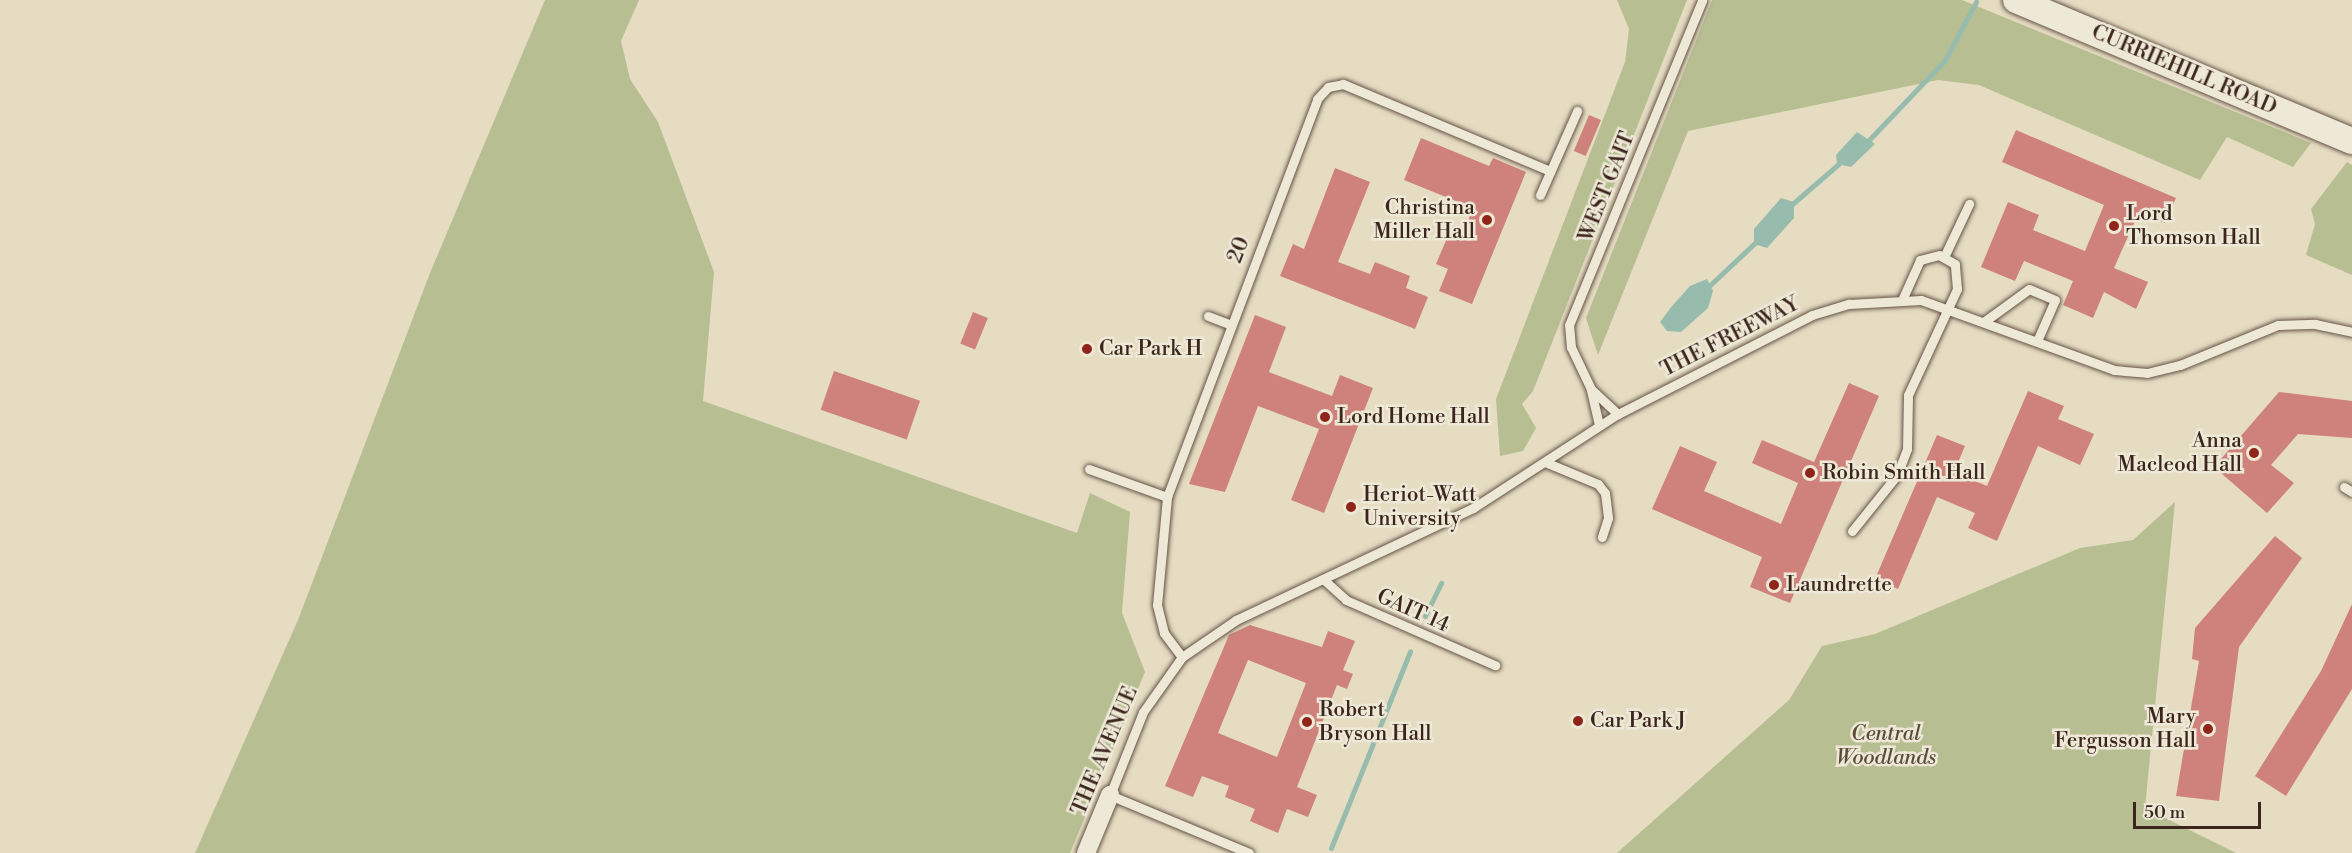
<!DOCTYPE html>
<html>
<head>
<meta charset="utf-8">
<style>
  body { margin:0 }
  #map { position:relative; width:2352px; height:853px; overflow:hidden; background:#e5dcc2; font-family:"Libre Bodoni",serif }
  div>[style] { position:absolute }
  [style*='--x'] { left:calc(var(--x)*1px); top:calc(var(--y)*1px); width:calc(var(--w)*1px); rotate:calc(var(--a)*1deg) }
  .green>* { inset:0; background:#b7bf92 }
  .water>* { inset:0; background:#97bcad }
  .stream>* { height:5px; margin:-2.5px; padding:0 2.5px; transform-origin:2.5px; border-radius:2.5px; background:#97bcad }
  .building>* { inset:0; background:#cf827c; transform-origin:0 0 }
  .roads { filter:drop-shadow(0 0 2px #665346) drop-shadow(0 0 2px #665346) }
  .lane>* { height:9px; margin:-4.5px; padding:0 4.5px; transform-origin:4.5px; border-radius:4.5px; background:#eee8d7 }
  .street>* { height:18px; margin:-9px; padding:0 9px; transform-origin:9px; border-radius:9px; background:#eee8d7 }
  .secondary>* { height:26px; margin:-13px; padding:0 13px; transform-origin:13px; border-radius:13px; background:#eee8d7 }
  .dots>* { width:16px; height:16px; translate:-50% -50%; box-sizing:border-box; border:3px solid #eee8d7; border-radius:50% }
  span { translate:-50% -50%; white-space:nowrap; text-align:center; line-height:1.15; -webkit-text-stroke:5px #eee8d7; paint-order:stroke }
  .street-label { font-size:21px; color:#3c251d }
  .poi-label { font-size:21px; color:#3c251d }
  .right { translate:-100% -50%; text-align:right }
  .left { translate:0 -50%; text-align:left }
  .park-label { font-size:21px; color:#5b4c3a; font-style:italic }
  .scale { position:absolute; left:2133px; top:802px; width:128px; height:27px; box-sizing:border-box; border:3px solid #3c251d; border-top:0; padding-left:8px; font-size:18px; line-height:21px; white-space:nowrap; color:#3c251d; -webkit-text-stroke:4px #eee8d7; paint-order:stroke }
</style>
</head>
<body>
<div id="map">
  <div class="green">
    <div style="clip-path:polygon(545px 0,639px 0,621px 41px,630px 79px,658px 122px,714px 272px,703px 401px,1077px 533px,1090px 493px,1130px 512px,1122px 613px,1145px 672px,1070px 853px,195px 853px,298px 620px,430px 273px)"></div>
    <div style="clip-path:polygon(1617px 0,1687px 0,1533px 391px,1522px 404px,1536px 428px,1523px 451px,1500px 456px,1496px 399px,1625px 62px,1629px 29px)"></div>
    <div style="clip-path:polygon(1712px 0,1962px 0,2311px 143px,2293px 167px,2227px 137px,2200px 180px,1979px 85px,1938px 80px,1688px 131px,1598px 355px,1586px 318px)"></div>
    <div style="clip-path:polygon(2347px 162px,2352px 165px,2352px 275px,2306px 255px,2315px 224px,2311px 209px)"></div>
    <div style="clip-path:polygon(2175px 502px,2145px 808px,2236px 853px,1617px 853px,1789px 700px,1822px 646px,1875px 634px,2080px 548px,2133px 540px)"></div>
  </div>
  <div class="water">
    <div style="clip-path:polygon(1857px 132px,1875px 144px,1851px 167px,1837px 164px,1836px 155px)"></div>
    <div style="clip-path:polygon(1781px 198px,1794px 202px,1794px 218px,1767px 248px,1754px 244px,1754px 229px)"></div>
    <div style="clip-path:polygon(1707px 279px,1713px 291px,1708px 308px,1681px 332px,1667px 331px,1660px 322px,1672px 306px,1690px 286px)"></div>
  </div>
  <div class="stream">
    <div style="--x:1866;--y:143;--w:115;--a:-46.4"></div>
    <div style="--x:1945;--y:60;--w:66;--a:-61.9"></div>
    <div style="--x:1790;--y:206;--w:69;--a:-40.9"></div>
    <div style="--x:1709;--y:286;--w:69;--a:-43.2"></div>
    <div style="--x:1425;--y:616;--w:37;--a:-64"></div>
    <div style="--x:1331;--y:848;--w:212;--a:-68.1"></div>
  </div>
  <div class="building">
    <div style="left:1589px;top:115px;width:13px;height:39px;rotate:23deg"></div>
    <div style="clip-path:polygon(2016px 130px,2176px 198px,2165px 223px,2139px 212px,2114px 268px,2148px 282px,2136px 309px,2104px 292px,2093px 318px,2063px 305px,2073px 281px,2024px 261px,2015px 281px,1981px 267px,2008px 202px,2039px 215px,2033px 230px,2085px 251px,2104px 205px,2002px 162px)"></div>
    <div style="clip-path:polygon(1421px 138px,1489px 166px,1493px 158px,1526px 172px,1472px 304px,1439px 291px,1448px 269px,1436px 264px,1450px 231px,1462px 236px,1473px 208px,1404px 180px)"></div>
    <div style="clip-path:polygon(1335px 168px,1370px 182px,1338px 262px,1370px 274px,1375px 262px,1410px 276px,1406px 288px,1428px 297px,1415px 329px,1280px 276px,1293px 244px,1304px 249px)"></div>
    <div style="left:973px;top:312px;width:16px;height:34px;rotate:22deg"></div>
    <div style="clip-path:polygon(1255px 315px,1286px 327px,1269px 372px,1332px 396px,1340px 375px,1373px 388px,1324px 513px,1291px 500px,1319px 429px,1258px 406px,1225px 492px,1189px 484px)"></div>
    <div style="left:834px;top:371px;width:91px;height:41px;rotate:19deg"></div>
    <div style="clip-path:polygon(1849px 383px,1879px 396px,1790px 603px,1750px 587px,1762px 557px,1652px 509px,1680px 446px,1717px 462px,1704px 491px,1781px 524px,1798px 483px,1752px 463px,1762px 440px,1814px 462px)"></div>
    <div style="clip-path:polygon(2028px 391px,2064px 406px,2058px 419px,2094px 434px,2080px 465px,2038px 446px,1997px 541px,1968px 528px,1975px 513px,1937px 497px,1898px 589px,1875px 579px,1937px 435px,1965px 446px,1954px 472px,1987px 486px)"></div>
    <div style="clip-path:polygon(2279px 392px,2352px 401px,2352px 438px,2298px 434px,2271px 465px,2294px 483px,2267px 513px,2214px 467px)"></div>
    <div style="clip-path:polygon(2275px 536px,2302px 558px,2239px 647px,2219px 801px,2176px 796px,2199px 661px,2192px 659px,2195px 628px)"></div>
    <div style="clip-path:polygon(2352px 604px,2352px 689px,2286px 796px,2255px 776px,2321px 671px)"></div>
    <div style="clip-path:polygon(evenodd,1250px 625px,1322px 647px,1328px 631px,1355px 641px,1343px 670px,1353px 674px,1347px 689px,1337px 685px,1297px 787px,1317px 795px,1308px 817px,1287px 809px,1278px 833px,1250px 821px,1255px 809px,1225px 797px,1229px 786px,1202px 776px,1193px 797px,1165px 786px,1229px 635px,1250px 625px,1248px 660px,1306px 683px,1277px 757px,1218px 733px,1248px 660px)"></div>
  </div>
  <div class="roads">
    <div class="lane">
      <div style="--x:1540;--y:195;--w:92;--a:-66.2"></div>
      <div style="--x:1944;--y:257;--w:59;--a:-64.7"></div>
      <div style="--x:1208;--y:316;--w:25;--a:21"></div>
      <div style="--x:1985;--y:321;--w:54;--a:-36"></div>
      <div style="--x:2029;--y:289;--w:28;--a:23"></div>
      <div style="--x:2055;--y:300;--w:45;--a:113.7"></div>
      <div style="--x:1591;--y:389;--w:37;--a:43"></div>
      <div style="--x:1599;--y:425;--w:37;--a:-103"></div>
      <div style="--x:1591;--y:389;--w:47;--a:-115.5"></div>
      <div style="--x:1571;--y:347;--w:22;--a:-95"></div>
      <div style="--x:1569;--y:325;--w:351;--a:-67.7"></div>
      <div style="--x:1545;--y:462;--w:57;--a:22.5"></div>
      <div style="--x:1598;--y:484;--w:11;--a:52"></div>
      <div style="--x:1605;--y:493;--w:25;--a:83"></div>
      <div style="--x:1608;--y:518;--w:20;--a:108"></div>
      <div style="--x:1089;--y:469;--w:83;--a:19.7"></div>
      <div style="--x:2344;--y:487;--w:9;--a:32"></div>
      <div style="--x:1852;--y:531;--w:72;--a:-51.2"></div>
      <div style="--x:1897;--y:475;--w:28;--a:-69"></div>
      <div style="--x:1907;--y:449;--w:54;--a:-88.9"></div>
      <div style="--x:1908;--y:395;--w:117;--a:-65.2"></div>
      <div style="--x:1957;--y:289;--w:25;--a:-95"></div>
      <div style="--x:1955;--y:264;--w:18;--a:-151"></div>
      <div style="--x:1939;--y:255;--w:20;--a:165"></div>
      <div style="--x:1920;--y:260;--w:44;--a:114.2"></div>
      <div style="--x:1323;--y:579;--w:31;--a:42"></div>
      <div style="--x:1346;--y:600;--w:163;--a:23.6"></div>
      <div style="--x:1182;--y:657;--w:30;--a:-127"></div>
      <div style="--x:1164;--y:633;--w:29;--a:-104"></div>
      <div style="--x:1157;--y:605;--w:108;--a:-84.7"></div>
      <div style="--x:1167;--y:497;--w:425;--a:-69.3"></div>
      <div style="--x:1317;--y:99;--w:16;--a:-47"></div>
      <div style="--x:1328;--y:87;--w:15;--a:-11"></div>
      <div style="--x:1343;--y:84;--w:225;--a:22.8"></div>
      <div style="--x:1249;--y:853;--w:151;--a:-157.4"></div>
      <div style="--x:1110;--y:795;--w:89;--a:-68.3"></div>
      <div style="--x:1143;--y:712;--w:67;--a:-54.7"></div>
      <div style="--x:1182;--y:657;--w:65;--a:-34.4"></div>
      <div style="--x:1236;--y:620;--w:262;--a:-25.3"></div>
      <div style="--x:1473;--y:508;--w:173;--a:-33"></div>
      <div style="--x:1618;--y:414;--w:218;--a:-27"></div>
      <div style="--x:1812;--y:315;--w:39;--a:-17"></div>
      <div style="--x:1849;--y:304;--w:72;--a:-3.2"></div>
      <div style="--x:1921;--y:300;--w:205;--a:19.9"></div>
      <div style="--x:2114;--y:370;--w:33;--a:5"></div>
      <div style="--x:2147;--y:373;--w:34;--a:-14"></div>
      <div style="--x:2180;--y:365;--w:106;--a:-22.2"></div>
      <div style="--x:2278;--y:325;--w:37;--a:-2"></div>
      <div style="--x:2315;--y:324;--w:38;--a:12"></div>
    </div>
    <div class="street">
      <div style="--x:1086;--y:853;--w:63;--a:-67.5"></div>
    </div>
    <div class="secondary">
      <div style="--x:2016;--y:0;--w:364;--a:22.8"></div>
    </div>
  </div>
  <div class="dots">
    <div style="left:1487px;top:220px;background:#8f2418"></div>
    <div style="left:2114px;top:226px;background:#8f2418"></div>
    <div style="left:1087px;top:349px;background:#8f2418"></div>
    <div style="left:1325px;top:417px;background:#8f2418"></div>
    <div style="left:2254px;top:453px;background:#8f2418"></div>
    <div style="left:1810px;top:473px;background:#8f2418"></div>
    <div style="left:1351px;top:507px;background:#8f2418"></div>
    <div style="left:1774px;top:585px;background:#8f2418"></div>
    <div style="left:1578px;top:721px;background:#8f2418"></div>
    <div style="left:1307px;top:722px;background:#8f2418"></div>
    <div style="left:2208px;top:729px;background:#8f2418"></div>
  </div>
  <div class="street-label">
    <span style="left:2184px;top:70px;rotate:23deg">CURRIEHILL ROAD</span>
    <span style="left:1607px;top:187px;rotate:-68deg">WEST GAIT</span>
    <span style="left:1239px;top:250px;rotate:-69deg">20</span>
    <span style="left:1730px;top:337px;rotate:-27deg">THE FREEWAY</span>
    <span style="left:1413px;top:611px;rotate:24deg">GAIT 14</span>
    <span style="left:1105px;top:751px;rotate:-67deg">THE AVENUE</span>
  </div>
  <div class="poi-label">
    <span class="right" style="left:1475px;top:220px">Christina<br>Miller Hall</span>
    <span class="left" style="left:2126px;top:226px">Lord<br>Thomson Hall</span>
    <span class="left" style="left:1099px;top:349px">Car Park H</span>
    <span class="left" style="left:1337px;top:417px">Lord Home Hall</span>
    <span class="right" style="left:2242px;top:453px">Anna<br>Macleod Hall</span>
    <span class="left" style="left:1822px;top:473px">Robin Smith Hall</span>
    <span class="left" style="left:1363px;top:507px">Heriot-Watt<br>University</span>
    <span class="left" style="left:1786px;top:585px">Laundrette</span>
    <span class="left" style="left:1319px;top:722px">Robert<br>Bryson Hall</span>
    <span class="right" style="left:2196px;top:729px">Mary<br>Fergusson Hall</span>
    <span class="left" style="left:1590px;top:721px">Car Park J</span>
  </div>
  <div class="park-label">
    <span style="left:1886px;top:746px">Central<br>Woodlands</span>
  </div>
  <div class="scale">50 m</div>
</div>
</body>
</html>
